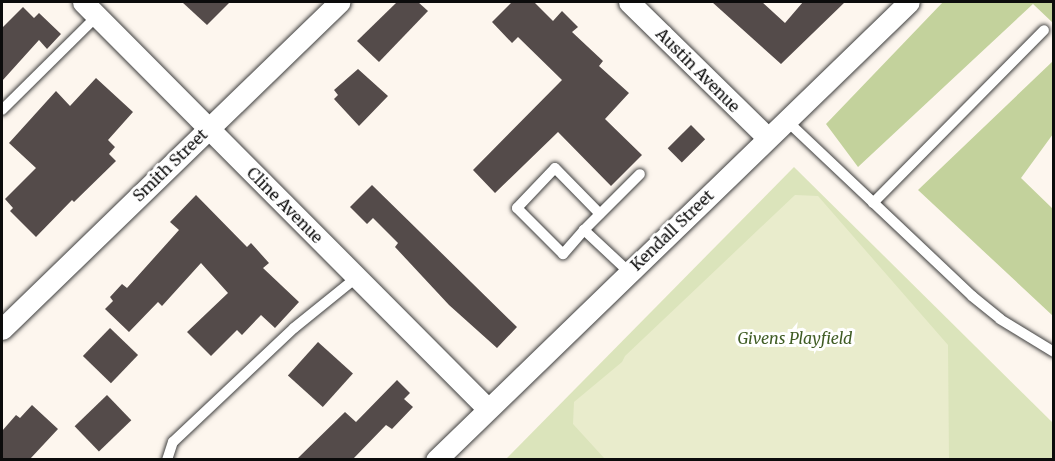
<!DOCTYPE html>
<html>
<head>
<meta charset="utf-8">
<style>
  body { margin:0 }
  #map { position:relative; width:1055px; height:461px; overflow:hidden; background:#fdf6ee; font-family:Merriweather,serif }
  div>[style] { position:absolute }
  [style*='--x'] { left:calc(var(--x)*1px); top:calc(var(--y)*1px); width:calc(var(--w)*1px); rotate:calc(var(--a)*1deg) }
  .green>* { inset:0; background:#dbe4bb }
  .forest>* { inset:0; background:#c3d29c }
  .pitch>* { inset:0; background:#e9eccc }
  .building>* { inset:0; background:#544b4a; transform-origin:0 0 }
  .roads { filter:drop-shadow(0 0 2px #3f3f3f) drop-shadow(0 0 2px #3f3f3f) }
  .lane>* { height:10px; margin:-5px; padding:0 5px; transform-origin:5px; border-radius:5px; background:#fff }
  .street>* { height:21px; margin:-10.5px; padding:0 10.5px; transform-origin:10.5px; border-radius:10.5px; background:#fff }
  span { translate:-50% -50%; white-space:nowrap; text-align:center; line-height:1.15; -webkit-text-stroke:6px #fff; paint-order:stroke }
  .street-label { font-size:16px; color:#0c0c0c }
  .park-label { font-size:16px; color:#3f5c24; font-style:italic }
  .frame { position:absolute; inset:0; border:3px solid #0c0c0c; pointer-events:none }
</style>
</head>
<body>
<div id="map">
  <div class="green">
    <div style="clip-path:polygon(794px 167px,1053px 423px,1053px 459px,505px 460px)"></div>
  </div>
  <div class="forest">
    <div style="clip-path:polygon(943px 2px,1053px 2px,1053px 23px,1033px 4px,858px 167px,826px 124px)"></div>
    <div style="clip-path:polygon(1053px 61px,1053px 134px,1021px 178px,1053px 209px,1053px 316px,918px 190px)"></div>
  </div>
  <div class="pitch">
    <div style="clip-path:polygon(795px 195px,818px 196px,948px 345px,949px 459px,605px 459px,573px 424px,574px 402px,622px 362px,625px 356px)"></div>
  </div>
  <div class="building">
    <div style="clip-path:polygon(182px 2px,230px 2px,207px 25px)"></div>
    <div style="clip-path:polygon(397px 2px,418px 2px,428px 11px,379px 62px,357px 41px)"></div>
    <div style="clip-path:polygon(512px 2px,534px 2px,553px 21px,562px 11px,578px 27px,572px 32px,603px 61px,599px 66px,629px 93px,605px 119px,642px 155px,611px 186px,558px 132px,495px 193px,473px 170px,562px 80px,518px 37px,512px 43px,492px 22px)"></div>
    <div style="clip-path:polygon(712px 2px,762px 2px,785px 23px,803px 2px,845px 2px,781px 64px)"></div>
    <div style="clip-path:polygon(23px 7px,34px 18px,39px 13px,61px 34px,47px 49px,39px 40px,2px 81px,2px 28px)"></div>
    <div style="clip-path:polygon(358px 69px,388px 96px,359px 126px,334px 99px,338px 95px,334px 90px)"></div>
    <div style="clip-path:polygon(96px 78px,133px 112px,108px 140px,115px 147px,109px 154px,116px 161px,74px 202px,72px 200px,36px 237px,10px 211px,13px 208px,5px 199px,36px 168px,9px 143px,56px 91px,70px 106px)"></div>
    <div style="left:691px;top:125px;width:20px;height:33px;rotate:45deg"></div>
    <div style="clip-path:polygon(372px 185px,517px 327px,497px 348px,449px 305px,395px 247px,398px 243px,373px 218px,367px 224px,350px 207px)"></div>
    <div style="clip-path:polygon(196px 195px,247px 247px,251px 243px,269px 263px,263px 268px,299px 302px,275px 328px,261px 315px,242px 335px,237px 330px,211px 356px,187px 332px,228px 293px,201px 263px,162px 306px,158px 302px,129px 332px,105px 309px,113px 301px,110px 297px,122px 284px,127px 288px,179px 230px,170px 222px)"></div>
    <div style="left:110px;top:328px;width:39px;height:39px;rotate:44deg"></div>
    <div style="left:318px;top:342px;width:47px;height:45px;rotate:42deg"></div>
    <div style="clip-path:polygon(397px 380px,410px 393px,404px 399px,413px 407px,392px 429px,386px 425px,353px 459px,297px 459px,345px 412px,356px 422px)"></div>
    <div style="left:107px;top:395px;width:35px;height:45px;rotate:46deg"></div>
    <div style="clip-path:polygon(32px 405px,58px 429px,30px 459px,2px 459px,2px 431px,16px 415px,20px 418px)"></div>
  </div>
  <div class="roads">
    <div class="lane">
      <div style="--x:2;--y:110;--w:134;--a:-44.7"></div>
      <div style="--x:787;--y:121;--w:255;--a:43.4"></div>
      <div style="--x:972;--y:296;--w:36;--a:39"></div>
      <div style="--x:1000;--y:319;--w:63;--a:31.4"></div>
      <div style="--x:873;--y:203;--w:243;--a:-45.3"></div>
      <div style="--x:584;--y:230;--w:32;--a:131"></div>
      <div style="--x:563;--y:254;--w:65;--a:-135"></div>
      <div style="--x:517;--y:208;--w:55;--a:-46.5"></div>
      <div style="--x:555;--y:168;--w:64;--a:45.6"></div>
      <div style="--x:629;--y:272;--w:62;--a:-137"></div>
      <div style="--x:584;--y:230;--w:79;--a:-45"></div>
      <div style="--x:167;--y:460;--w:19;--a:-72"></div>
      <div style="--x:173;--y:442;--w:166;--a:-43.3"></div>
      <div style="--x:294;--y:328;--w:81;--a:-39"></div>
    </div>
    <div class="street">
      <div style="--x:83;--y:2;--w:574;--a:45.14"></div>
      <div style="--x:629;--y:2;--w:194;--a:44.4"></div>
      <div style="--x:2;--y:329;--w:470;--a:-44.1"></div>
      <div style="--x:436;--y:460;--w:658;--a:-44.08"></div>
    </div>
  </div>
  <div class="street-label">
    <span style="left:698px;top:70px;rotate:45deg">Austin Avenue</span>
    <span style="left:170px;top:165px;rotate:-44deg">Smith Street</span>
    <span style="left:285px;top:205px;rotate:45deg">Cline Avenue</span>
    <span style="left:672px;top:230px;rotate:-44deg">Kendall Street</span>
  </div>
  <div class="park-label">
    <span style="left:795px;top:338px">Givens Playfield</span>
  </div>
  <div class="frame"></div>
</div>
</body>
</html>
